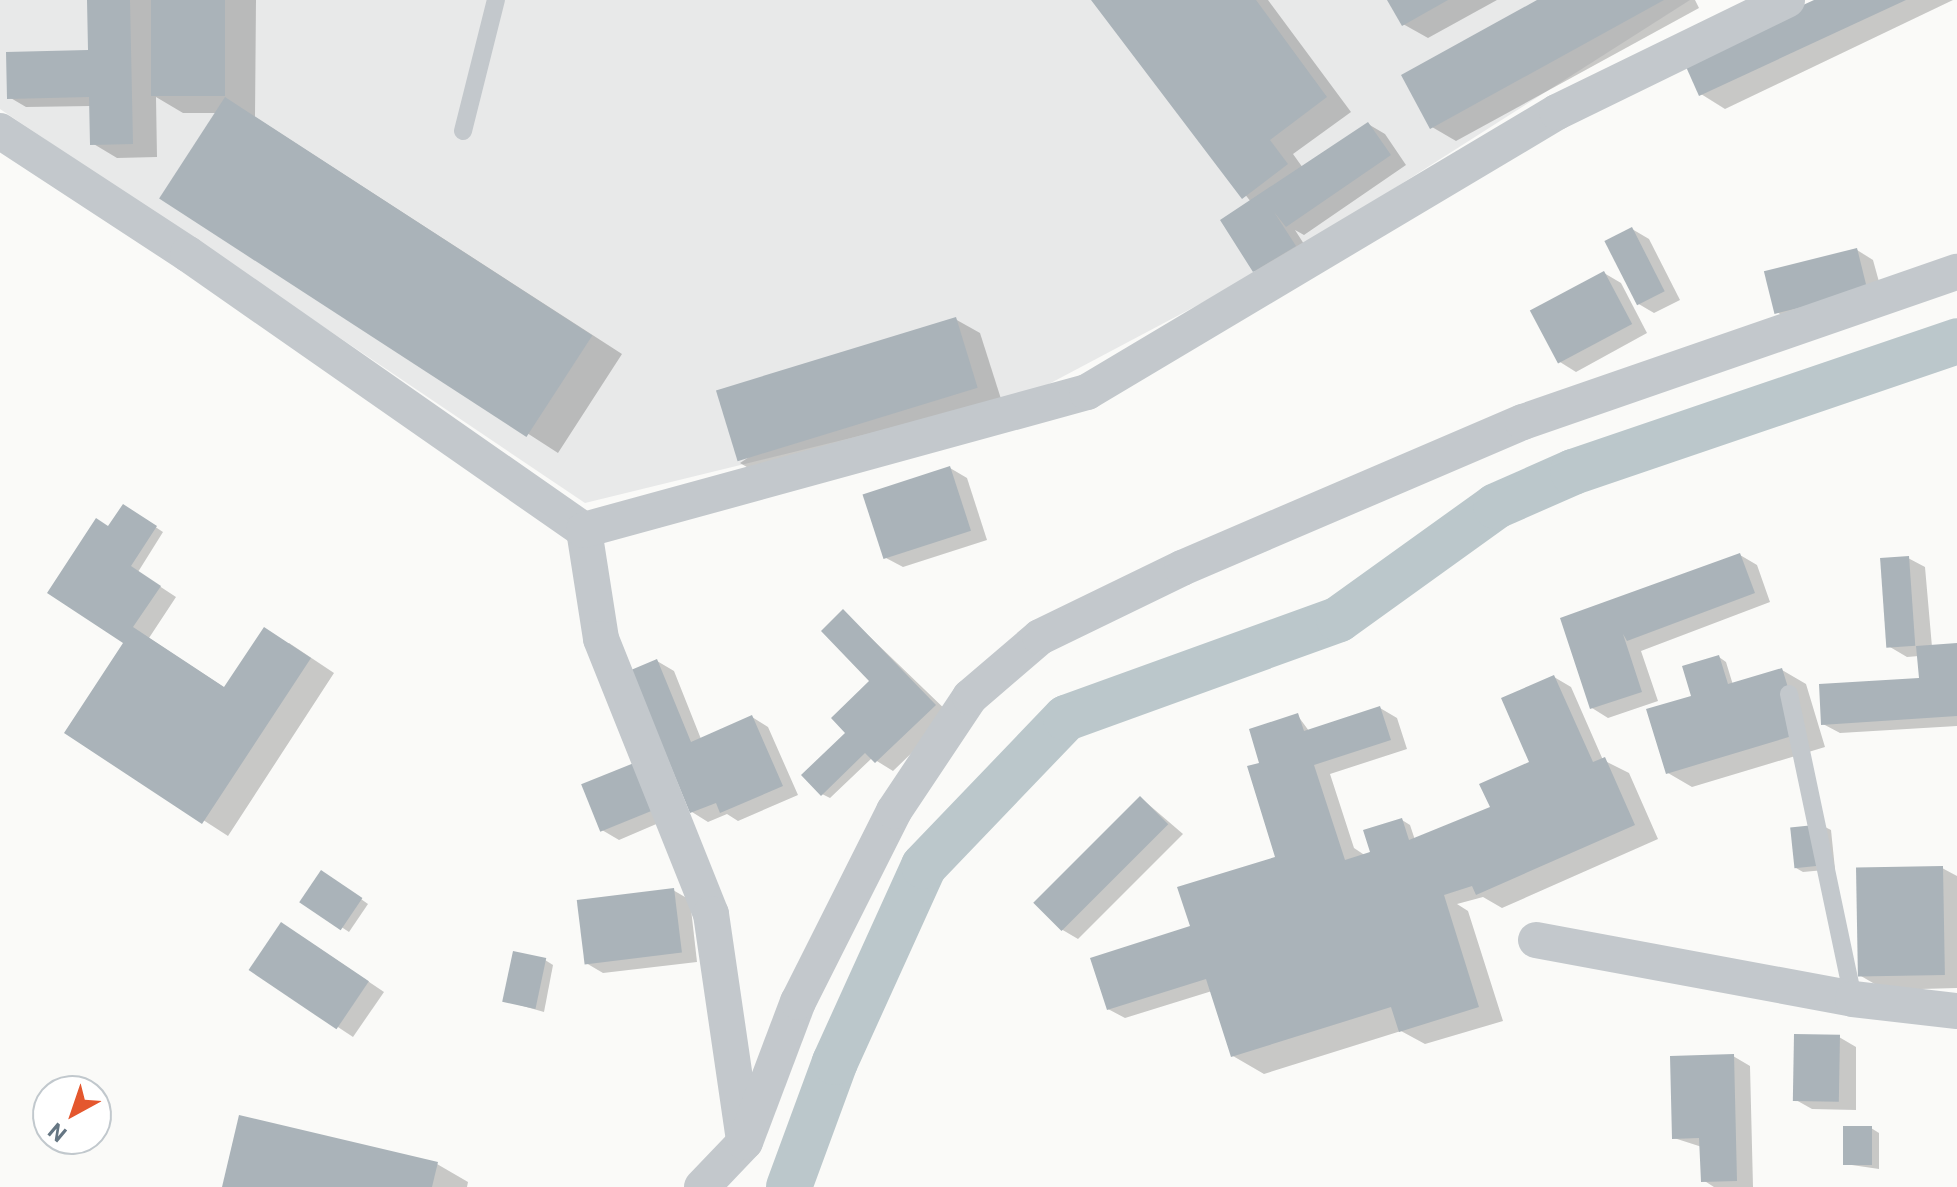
<!DOCTYPE html>
<html>
<head>
<meta charset="utf-8">
<style>
  body { margin:0 }
  #map { position:relative; width:1957px; height:1187px; overflow:hidden; background:#fafaf8; font-family:Roboto,sans-serif }
  div>[style] { position:absolute }
  [style*='--x'] { left:calc(var(--x)*1px); top:calc(var(--y)*1px); width:calc(var(--w)*1px); rotate:calc(var(--a)*1deg) }
  .built>* { inset:0; background:#e8e9e9 }
  .shadow>* { inset:0; background:#0003 }
  .canal>* { height:46px; margin:-23px; padding:0 23px; transform-origin:23px; border-radius:23px; background:#bbc7cb }
  .building>* { inset:0; background:#aab3b9; transform-origin:0 0 }
  .service>* { height:18px; margin:-9px; padding:0 9px; transform-origin:9px; border-radius:9px; background:#c3c8cc }
  .minor>* { height:36px; margin:-18px; padding:0 18px; transform-origin:18px; border-radius:18px; background:#c3c8cc }
  span { translate:-50% -50%; white-space:nowrap; text-align:center; line-height:1.15; -webkit-text-stroke:8px #fff; paint-order:stroke }
  .north { position:absolute; left:32px; top:1075px; width:80px; height:80px; box-sizing:border-box; background:#fff; border:2px solid #c1c8cd; border-radius:50%; rotate:220deg; font-size:22px; font-weight:700; line-height:32px; text-align:center; color:#657683 }
  .north::after { content:''; display:block; margin:auto; width:28px; height:36px; background:#e4572e; clip-path:polygon(50% 0,100% 100%,50% 72%,0 100%) }
</style>
</head>
<body>
<div id="map">
  <div class="built">
    <div style="clip-path:polygon(0 0,1690px 0,1277px 263px,1030px 394px,585px 503px,0 109px)"></div>
  </div>
  <div class="shadow">
    <div style="clip-path:polygon(89px 0,256px 0,255px 117px,622px 354px,558px 453px,162px 198px,217px 113px,183px 113px,156px 97px,157px 157px,117px 158px,92px 143px,91px 106px,26px 107px,9px 97px,90px 54px)"></div>
    <div style="clip-path:polygon(1093px 0,1268px 0,1351px 112px,1293px 154px,1303px 168px,1368px 124px,1385px 134px,1406px 165px,1304px 235px,1295px 230px,1311px 255px,1271px 281px,1254px 271px,1251px 202px)"></div>
    <div style="clip-path:polygon(1390px 0,1497px 0,1428px 38px,1403px 24px)"></div>
    <div style="clip-path:polygon(1541px 0,1695px 0,1699px 8px,1456px 141px,1432px 127px)"></div>
    <div style="clip-path:polygon(1818px 0,1953px 0,1725px 109px,1701px 94px)"></div>
    <div style="clip-path:polygon(1632px 229px,1649px 239px,1680px 300px,1654px 313px,1637px 303px)"></div>
    <div style="clip-path:polygon(1857px 250px,1873px 260px,1884px 300px,1793px 322px,1777px 312px)"></div>
    <div style="clip-path:polygon(1604px 273px,1621px 283px,1647px 333px,1576px 372px,1560px 362px)"></div>
    <div style="clip-path:polygon(955px 319px,980px 333px,1002px 402px,757px 473px,740px 463px)"></div>
    <div style="clip-path:polygon(950px 468px,967px 478px,987px 540px,903px 567px,886px 558px)"></div>
    <div style="clip-path:polygon(131px 511px,163px 532px,138px 572px,176px 597px,149px 638px,225px 688px,289px 643px,334px 673px,228px 836px,67px 732px,126px 642px,109px 528px)"></div>
    <div style="clip-path:polygon(1740px 555px,1757px 565px,1770px 602px,1641px 651px,1658px 701px,1608px 718px,1592px 708px,1562px 620px)"></div>
    <div style="clip-path:polygon(1908px 558px,1925px 567px,1932px 647px,1957px 645px,1957px 726px,1840px 733px,1823px 724px,1921px 680px,1919px 656px,1907px 657px,1890px 647px)"></div>
    <div style="clip-path:polygon(844px 612px,951px 715px,893px 771px,872px 758px,830px 798px,822px 794px,873px 680px)"></div>
    <div style="clip-path:polygon(1719px 657px,1726px 662px,1733px 685px,1782px 670px,1806px 684px,1825px 747px,1692px 787px,1668px 773px,1694px 697px)"></div>
    <div style="clip-path:polygon(657px 661px,674px 671px,701px 739px,752px 717px,768px 727px,798px 795px,738px 821px,727px 814px,708px 822px,692px 812px)"></div>
    <div style="clip-path:polygon(1554px 677px,1571px 687px,1603px 760px,1629px 773px,1658px 839px,1502px 908px,1483px 897px,1457px 904px,1468px 911px,1503px 1021px,1425px 1044px,1401px 1031px,1264px 1074px,1233px 1056px,1212px 991px,1125px 1018px,1108px 1009px,1192px 928px,1278px 858px,1264px 763px,1298px 716px,1309px 731px,1380px 708px,1397px 718px,1407px 749px,1330px 774px,1354px 848px,1366px 856px,1402px 820px,1410px 825px,1415px 840px,1495px 808px,1532px 763px)"></div>
    <div style="clip-path:polygon(634px 765px,668px 819px,619px 840px,602px 830px)"></div>
    <div style="clip-path:polygon(1141px 798px,1183px 834px,1078px 939px,1061px 929px)"></div>
    <div style="clip-path:polygon(1823px 826px,1831px 830px,1835px 869px,1803px 872px,1796px 868px)"></div>
    <div style="clip-path:polygon(1942px 868px,1957px 876px,1957px 988px,1885px 990px,1861px 976px)"></div>
    <div style="clip-path:polygon(330px 877px,368px 904px,349px 932px,302px 901px)"></div>
    <div style="clip-path:polygon(673px 890px,690px 900px,697px 962px,603px 973px,586px 963px)"></div>
    <div style="clip-path:polygon(298px 934px,384px 992px,353px 1037px,252px 970px)"></div>
    <div style="clip-path:polygon(545px 960px,553px 965px,544px 1012px,505px 1001px)"></div>
    <div style="clip-path:polygon(1839px 1037px,1856px 1047px,1856px 1110px,1812px 1109px,1796px 1100px)"></div>
    <div style="clip-path:polygon(1733px 1056px,1750px 1066px,1753px 1187px,1714px 1187px,1703px 1180px,1702px 1147px,1674px 1138px)"></div>
    <div style="clip-path:polygon(1871px 1128px,1879px 1133px,1879px 1169px,1845px 1164px)"></div>
    <div style="clip-path:polygon(437px 1164px,468px 1182px,467px 1187px,224px 1187px)"></div>
  </div>
  <div class="canal">
    <div style="--x:789;--y:1187;--w:133;--a:-69.8"></div>
    <div style="--x:835;--y:1062;--w:215;--a:-65.6"></div>
    <div style="--x:924;--y:866;--w:205;--a:-46.2"></div>
    <div style="--x:1066;--y:718;--w:290;--a:-19.9"></div>
    <div style="--x:1339;--y:619;--w:193;--a:-35.7"></div>
    <div style="--x:1496;--y:506;--w:84;--a:-23.8"></div>
    <div style="--x:1573;--y:472;--w:406;--a:-18.8"></div>
  </div>
  <div class="building">
    <div style="clip-path:polygon(87px 0,130px 0,133px 144px,90px 145px,89px 97px,7px 99px,6px 52px,88px 50px)"></div>
    <div style="left:151px;top:0;width:74px;height:96px"></div>
    <div style="clip-path:polygon(1091px 0,1256px 0,1327px 97px,1270px 140px,1288px 164px,1242px 199px)"></div>
    <div style="clip-path:polygon(1387px 0,1448px 0,1402px 26px)"></div>
    <div style="clip-path:polygon(1537px 0,1664px 0,1430px 129px,1401px 75px)"></div>
    <div style="clip-path:polygon(1814px 0,1906px 0,1699px 96px,1683px 60px)"></div>
    <div style="left:225px;top:97px;width:438px;height:121px;rotate:33deg"></div>
    <div style="clip-path:polygon(1368px 122px,1391px 155px,1286px 227px,1274px 212px,1296px 246px,1253px 272px,1220px 220px)"></div>
    <div style="left:1632px;top:227px;width:72px;height:31px;rotate:63deg"></div>
    <div style="left:1857px;top:248px;width:44px;height:96px;rotate:76deg"></div>
    <div style="left:1604px;top:271px;width:60px;height:84px;rotate:62deg"></div>
    <div style="left:956px;top:317px;width:74px;height:251px;rotate:73deg"></div>
    <div style="left:950px;top:466px;width:68px;height:92px;rotate:72deg"></div>
    <div style="clip-path:polygon(123px 504px,157px 526px,131px 566px,161px 586px,133px 627px,224px 687px,264px 627px,311px 658px,202px 824px,64px 733px,123px 643px,47px 593px,96px 518px,108px 526px)"></div>
    <div style="clip-path:polygon(1740px 553px,1755px 593px,1627px 641px,1623px 634px,1642px 692px,1590px 709px,1560px 618px)"></div>
    <div style="left:1909px;top:556px;width:90px;height:29px;rotate:86deg"></div>
    <div style="clip-path:polygon(843px 609px,936px 705px,875px 763px,865px 753px,821px 796px,801px 775px,845px 733px,831px 718px,869px 681px,821px 631px)"></div>
    <div style="clip-path:polygon(1957px 643px,1957px 716px,1821px 725px,1819px 684px,1919px 678px,1916px 646px)"></div>
    <div style="clip-path:polygon(1719px 655px,1728px 684px,1782px 668px,1802px 733px,1666px 774px,1646px 709px,1691px 696px,1682px 666px)"></div>
    <div style="clip-path:polygon(657px 659px,691px 742px,752px 715px,783px 786px,720px 813px,716px 803px,690px 813px,631px 670px)"></div>
    <div style="clip-path:polygon(1554px 675px,1593px 762px,1605px 757px,1635px 825px,1476px 895px,1472px 886px,1444px 895px,1479px 1007px,1399px 1032px,1391px 1007px,1231px 1057px,1206px 979px,1107px 1010px,1090px 958px,1190px 926px,1177px 887px,1275px 857px,1247px 766px,1259px 763px,1249px 729px,1298px 713px,1304px 731px,1380px 706px,1391px 740px,1314px 765px,1345px 860px,1370px 852px,1363px 830px,1402px 818px,1409px 840px,1490px 807px,1479px 784px,1529px 762px,1501px 698px)"></div>
    <div style="left:634px;top:763px;width:51px;height:57px;rotate:68deg"></div>
    <div style="left:1140px;top:796px;width:40px;height:151px;rotate:45deg"></div>
    <div style="left:1824px;top:824px;width:41px;height:34px;rotate:84deg"></div>
    <div style="left:1943px;top:866px;width:109px;height:87px;rotate:89deg"></div>
    <div style="left:321px;top:870px;width:50px;height:39px;rotate:34deg"></div>
    <div style="left:674px;top:888px;width:65px;height:98px;rotate:83deg"></div>
    <div style="left:281px;top:922px;width:106px;height:58px;rotate:34deg"></div>
    <div style="left:513px;top:951px;width:34px;height:52px;rotate:12deg"></div>
    <div style="left:1794px;top:1034px;width:46px;height:67px;rotate:1deg"></div>
    <div style="clip-path:polygon(1734px 1054px,1737px 1181px,1701px 1182px,1699px 1138px,1672px 1139px,1670px 1056px)"></div>
    <div style="clip-path:polygon(239px 1115px,438px 1162px,432px 1187px,222px 1187px)"></div>
    <div style="left:1872px;top:1126px;width:39px;height:29px;rotate:90deg"></div>
  </div>
  <div class="service">
    <div style="--x:463;--y:131;--w:135;--a:-75.9"></div>
    <div style="--x:1789;--y:694;--w:312;--a:78.1"></div>
  </div>
  <div class="minor">
    <div style="--x:0;--y:131;--w:225;--a:33.2"></div>
    <div style="--x:188;--y:254;--w:483;--a:34.9"></div>
    <div style="--x:584;--y:530;--w:110;--a:81.1"></div>
    <div style="--x:601;--y:639;--w:296;--a:68.2"></div>
    <div style="--x:711;--y:914;--w:228;--a:81.7"></div>
    <div style="--x:584;--y:530;--w:522;--a:-15.34"></div>
    <div style="--x:1087;--y:392;--w:547;--a:-30.78"></div>
    <div style="--x:1557;--y:112;--w:256;--a:-26"></div>
    <div style="--x:1536;--y:940;--w:322;--a:10.5"></div>
    <div style="--x:1853;--y:999;--w:105;--a:6.6"></div>
    <div style="--x:702;--y:1187;--w:62;--a:-46.3"></div>
    <div style="--x:745;--y:1142;--w:150;--a:-69.3"></div>
    <div style="--x:798;--y:1002;--w:214;--a:-63.3"></div>
    <div style="--x:894;--y:811;--w:137;--a:-56.3"></div>
    <div style="--x:970;--y:697;--w:92;--a:-40.6"></div>
    <div style="--x:1040;--y:637;--w:158;--a:-25.9"></div>
    <div style="--x:1182;--y:568;--w:371;--a:-23.2"></div>
    <div style="--x:1523;--y:422;--w:459;--a:-19.1"></div>
  </div>
  <div class="north">N</div>
</div>
</body>
</html>
